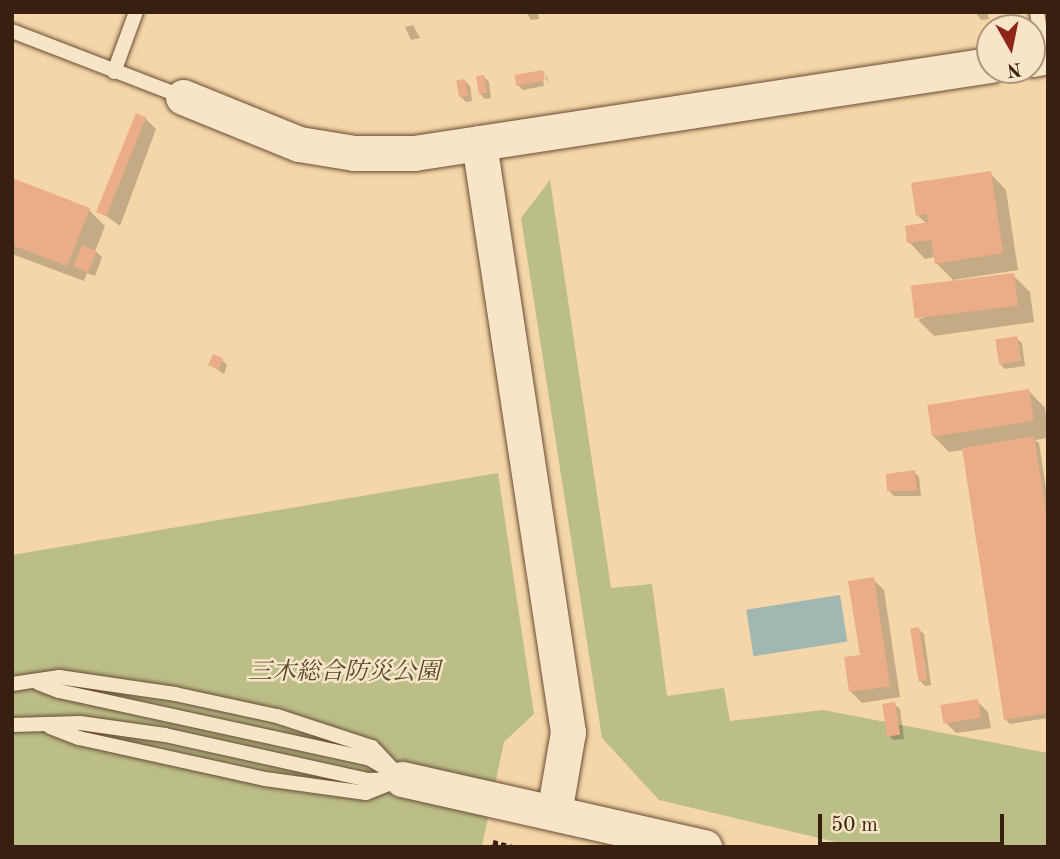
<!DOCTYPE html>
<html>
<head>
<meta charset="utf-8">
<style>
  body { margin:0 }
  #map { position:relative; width:1060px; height:859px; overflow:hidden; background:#f5d6a8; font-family:"Old Standard TT","Noto Serif JP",serif }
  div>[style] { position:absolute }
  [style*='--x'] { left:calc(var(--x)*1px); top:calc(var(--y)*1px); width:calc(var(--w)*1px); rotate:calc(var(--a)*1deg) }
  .green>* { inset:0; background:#bcbe88 }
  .water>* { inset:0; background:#a0b7b2; transform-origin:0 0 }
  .shadow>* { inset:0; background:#0003 }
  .building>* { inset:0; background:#ebad87; transform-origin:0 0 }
  .path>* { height:4.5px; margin-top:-2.25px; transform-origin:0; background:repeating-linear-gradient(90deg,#382010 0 5px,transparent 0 8.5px) }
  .roads { filter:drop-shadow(0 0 2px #674e36) drop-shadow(0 0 2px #674e36) }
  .service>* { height:14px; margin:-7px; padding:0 7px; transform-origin:7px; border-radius:7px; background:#f8e4c6 }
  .tertiary>* { height:35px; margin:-17.5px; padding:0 17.5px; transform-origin:17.5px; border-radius:17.5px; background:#f8e4c6 }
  span { translate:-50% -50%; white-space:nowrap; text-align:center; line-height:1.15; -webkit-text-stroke:5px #f8e4c6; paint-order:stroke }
  .park-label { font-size:24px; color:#59482e; font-style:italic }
  .frame { position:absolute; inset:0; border:14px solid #382010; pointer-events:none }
  .north { position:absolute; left:976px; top:14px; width:70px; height:70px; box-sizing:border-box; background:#f8e4c6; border:2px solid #ab967d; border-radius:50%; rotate:171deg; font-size:19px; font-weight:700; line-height:28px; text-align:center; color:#382010 }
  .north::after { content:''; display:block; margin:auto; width:24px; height:32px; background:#8f2418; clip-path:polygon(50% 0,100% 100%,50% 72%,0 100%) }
  .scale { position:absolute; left:818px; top:814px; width:186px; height:32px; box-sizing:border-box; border:4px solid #382010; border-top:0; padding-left:9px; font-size:21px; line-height:24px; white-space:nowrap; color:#382010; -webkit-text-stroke:5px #f8e4c6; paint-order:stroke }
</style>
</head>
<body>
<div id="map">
  <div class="green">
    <div style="clip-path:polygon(550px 180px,611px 588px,652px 584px,667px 696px,724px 688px,730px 721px,823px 710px,1048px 753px,1048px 847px,857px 847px,659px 800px,602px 738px,521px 218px)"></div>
    <div style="clip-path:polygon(498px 473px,534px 714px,504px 742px,482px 846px,485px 847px,12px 847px,12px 555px)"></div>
  </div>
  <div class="water">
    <div style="left:840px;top:595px;width:47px;height:95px;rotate:81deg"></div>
  </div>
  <div class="shadow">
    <div style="clip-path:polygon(526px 12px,538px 12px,539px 19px,531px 20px)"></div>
    <div style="clip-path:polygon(975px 12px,987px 12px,989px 19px,981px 20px)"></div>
    <div style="clip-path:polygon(413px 25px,420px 38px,411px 40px,405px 27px)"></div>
    <div style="clip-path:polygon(542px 71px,547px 77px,549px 86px,545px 75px,542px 75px,544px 86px,523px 90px,518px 85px)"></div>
    <div style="clip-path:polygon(484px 77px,489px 82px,491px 98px,485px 99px,480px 94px)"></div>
    <div style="clip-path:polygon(465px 81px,470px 86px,472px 101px,466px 102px,461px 97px)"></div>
    <div style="clip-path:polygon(145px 118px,156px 129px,120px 226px,101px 212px)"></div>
    <div style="clip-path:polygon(990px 173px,1006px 190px,1018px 270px,953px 280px,936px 263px,935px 257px,925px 259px,909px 242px,927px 224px,917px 215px)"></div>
    <div style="clip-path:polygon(12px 180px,89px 210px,105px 226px,95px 251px,102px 257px,95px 276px,87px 273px,84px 281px,12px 254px)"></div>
    <div style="clip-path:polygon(1013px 275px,1030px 292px,1034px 322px,934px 336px,918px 320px)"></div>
    <div style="clip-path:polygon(1016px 338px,1022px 343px,1025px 366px,1005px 369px,1000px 364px)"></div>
    <div style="clip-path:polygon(222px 360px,227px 365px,224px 374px,210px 365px)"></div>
    <div style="clip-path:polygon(1029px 391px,1045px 408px,1048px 426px,1048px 438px,1035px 440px,1039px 443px,1048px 501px,1048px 718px,1010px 724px,1005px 719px,964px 450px,949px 452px,933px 436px)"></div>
    <div style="clip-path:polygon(914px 472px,919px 477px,921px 496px,894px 496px,889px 491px)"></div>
    <div style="clip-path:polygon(873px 579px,884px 590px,900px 697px,862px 703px,851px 692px,862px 656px)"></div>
    <div style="clip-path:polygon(918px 629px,924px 634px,931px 685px,925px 686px,920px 681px)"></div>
    <div style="clip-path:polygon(977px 701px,988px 712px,991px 728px,956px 733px,945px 722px)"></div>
    <div style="clip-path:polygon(894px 704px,900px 709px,904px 739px,893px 740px,888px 735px)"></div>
  </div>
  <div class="building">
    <div style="left:543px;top:70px;width:11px;height:29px;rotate:80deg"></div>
    <div style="left:484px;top:75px;width:18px;height:8px;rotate:81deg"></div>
    <div style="left:465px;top:79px;width:17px;height:9px;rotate:80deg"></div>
    <div style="left:136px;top:113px;width:11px;height:107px;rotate:22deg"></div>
    <div style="clip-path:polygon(991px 171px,1003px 253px,935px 264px,931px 240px,907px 243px,905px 226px,928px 222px,927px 214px,916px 216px,911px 183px)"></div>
    <div style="clip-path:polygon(12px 178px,90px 208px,67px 266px,12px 245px)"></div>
    <div style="left:82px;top:245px;width:16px;height:23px;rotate:22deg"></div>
    <div style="left:1014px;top:273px;width:33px;height:104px;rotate:83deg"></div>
    <div style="left:1017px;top:336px;width:25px;height:22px;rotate:81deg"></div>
    <div style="clip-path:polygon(213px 354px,223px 358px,219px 370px,208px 365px)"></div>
    <div style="left:1029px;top:389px;width:32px;height:103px;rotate:81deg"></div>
    <div style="clip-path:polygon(1034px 436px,1048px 523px,1048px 713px,1004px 720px,962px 448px)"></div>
    <div style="clip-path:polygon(915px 470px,917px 491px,887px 491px,886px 474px)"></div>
    <div style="clip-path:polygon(874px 577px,890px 686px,849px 692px,844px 657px,860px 655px,848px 581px)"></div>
    <div style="left:919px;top:627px;width:54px;height:9px;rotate:81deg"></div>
    <div style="left:978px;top:699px;width:19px;height:38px;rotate:81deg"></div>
    <div style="left:895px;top:702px;width:33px;height:13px;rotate:81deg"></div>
  </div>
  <div class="path">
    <div style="--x:493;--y:842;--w:21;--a:14"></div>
  </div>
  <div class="roads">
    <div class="service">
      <div style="--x:1037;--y:12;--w:45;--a:81"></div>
      <div style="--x:12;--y:31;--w:183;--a:21.1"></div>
      <div style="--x:114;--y:72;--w:64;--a:-69.9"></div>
      <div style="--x:38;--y:683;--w:22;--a:21"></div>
      <div style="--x:59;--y:691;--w:318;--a:12.3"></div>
      <div style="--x:370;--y:759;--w:17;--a:31"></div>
      <div style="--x:12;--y:684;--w:48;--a:-8.5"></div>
      <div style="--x:59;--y:677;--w:117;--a:8.3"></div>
      <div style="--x:175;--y:694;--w:104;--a:12.2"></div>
      <div style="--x:277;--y:716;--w:100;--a:18.1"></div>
      <div style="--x:372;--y:747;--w:44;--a:46.8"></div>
      <div style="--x:12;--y:725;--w:68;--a:-1.7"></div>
      <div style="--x:80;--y:723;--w:86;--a:8"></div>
      <div style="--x:165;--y:735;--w:208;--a:12.5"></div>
      <div style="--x:368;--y:780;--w:34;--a:-2"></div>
      <div style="--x:50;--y:727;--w:31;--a:21"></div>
      <div style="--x:79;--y:738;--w:190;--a:12.4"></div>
      <div style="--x:265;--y:779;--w:102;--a:7.9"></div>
      <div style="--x:366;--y:793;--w:27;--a:-22"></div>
    </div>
    <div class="tertiary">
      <div style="--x:1032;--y:59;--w:16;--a:-11"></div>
      <div style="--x:183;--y:97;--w:125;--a:22.1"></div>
      <div style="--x:299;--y:144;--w:56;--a:9.3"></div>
      <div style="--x:354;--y:153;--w:60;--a:0"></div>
      <div style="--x:414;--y:153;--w:583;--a:-8.69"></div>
      <div style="--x:479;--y:143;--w:596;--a:81.41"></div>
      <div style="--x:568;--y:732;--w:82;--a:99.8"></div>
      <div style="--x:402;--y:779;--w:310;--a:12.7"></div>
    </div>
  </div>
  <div class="park-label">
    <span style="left:344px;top:674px">三木総合防災公園</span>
  </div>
  <div class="frame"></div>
  <div class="north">N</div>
  <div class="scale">50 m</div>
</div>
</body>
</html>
